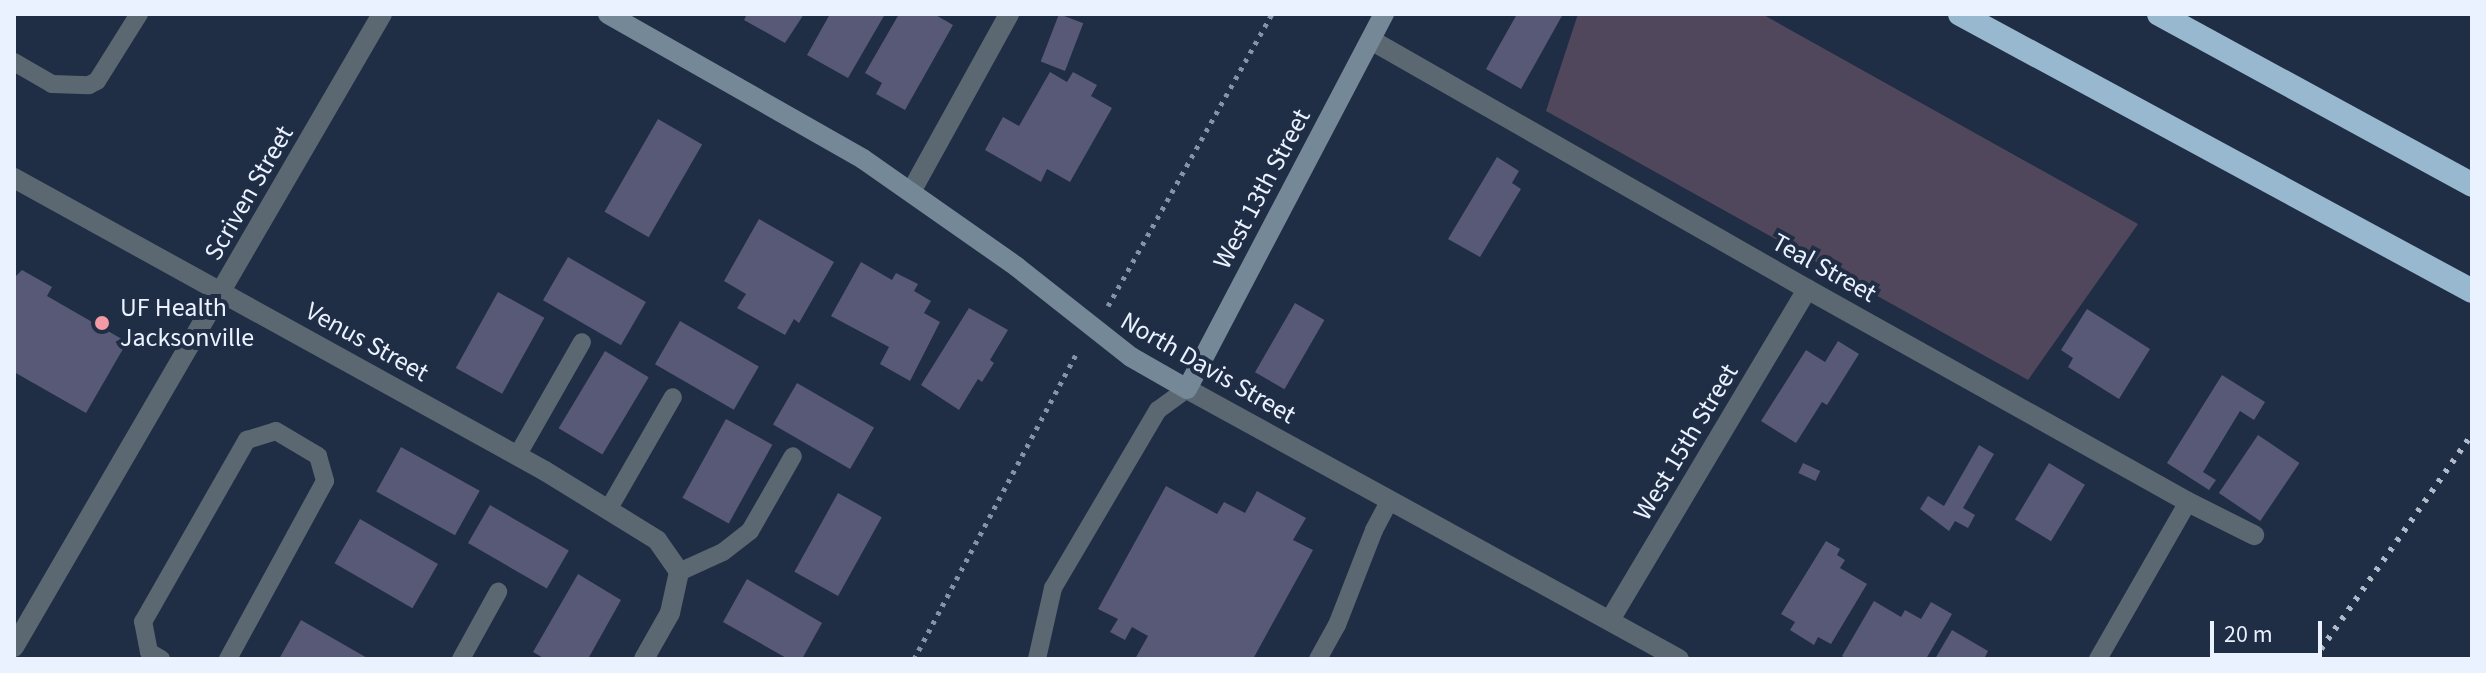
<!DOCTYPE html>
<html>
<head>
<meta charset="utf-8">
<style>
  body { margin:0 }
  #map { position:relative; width:2486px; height:673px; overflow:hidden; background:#1f2d45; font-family:"Source Sans 3",sans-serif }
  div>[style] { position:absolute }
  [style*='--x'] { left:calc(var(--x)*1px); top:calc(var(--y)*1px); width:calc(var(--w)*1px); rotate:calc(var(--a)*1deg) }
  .green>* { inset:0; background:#51475c }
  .building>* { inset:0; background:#585977; transform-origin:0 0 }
  .path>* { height:5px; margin-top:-2.5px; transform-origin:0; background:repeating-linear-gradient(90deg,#8892a5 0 4px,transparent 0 10px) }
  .lane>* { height:18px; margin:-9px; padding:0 9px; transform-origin:9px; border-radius:9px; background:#5b6871 }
  .street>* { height:20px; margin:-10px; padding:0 10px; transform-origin:10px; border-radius:10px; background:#5b6871 }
  .secondary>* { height:20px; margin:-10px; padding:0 10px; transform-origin:10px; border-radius:10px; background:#748897 }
  .highway>* { height:24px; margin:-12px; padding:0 12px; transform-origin:12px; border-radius:12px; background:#98b8d0 }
  .rail>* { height:6px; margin-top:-3px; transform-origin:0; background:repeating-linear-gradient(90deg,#b0b9ca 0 4px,transparent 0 12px) }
  .dots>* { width:22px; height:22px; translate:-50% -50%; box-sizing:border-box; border:4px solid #1f2d45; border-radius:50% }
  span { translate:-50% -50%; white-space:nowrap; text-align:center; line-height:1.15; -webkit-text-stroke:8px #1f2d45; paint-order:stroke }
  .street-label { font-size:26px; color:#eaf1ff }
  .poi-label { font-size:26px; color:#eaf1ff }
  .left { translate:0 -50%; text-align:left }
  .frame { position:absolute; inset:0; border:16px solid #eaf1ff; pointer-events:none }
  .scale { position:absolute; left:2210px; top:621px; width:112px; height:36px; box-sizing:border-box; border:4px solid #eaf1ff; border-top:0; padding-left:10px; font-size:24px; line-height:28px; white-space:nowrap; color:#eaf1ff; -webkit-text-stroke:6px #1f2d45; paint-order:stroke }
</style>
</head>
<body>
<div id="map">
  <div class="green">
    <div style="clip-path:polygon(1578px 14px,1762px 14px,2138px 224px,2028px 380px,1546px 111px)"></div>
  </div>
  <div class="building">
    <div style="clip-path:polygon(747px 14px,804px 14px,785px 43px,744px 20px)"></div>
    <div style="clip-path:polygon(830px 14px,885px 14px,848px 78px,807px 55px)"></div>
    <div style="clip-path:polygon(899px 14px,934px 14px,953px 25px,905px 110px,876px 94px,882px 83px,865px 73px)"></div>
    <div style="left:1059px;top:14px;width:26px;height:51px;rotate:21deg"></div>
    <div style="clip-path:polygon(1517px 14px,1563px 14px,1521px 89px,1486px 69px)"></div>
    <div style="clip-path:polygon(1050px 72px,1067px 82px,1073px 72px,1097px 85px,1091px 96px,1112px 108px,1070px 182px,1047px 169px,1041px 182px,985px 150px,1003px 117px,1019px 126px)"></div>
    <div style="left:658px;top:119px;width:51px;height:107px;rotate:30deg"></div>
    <div style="clip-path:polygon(1497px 157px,1519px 171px,1512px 183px,1521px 189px,1480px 257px,1448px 239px)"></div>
    <div style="clip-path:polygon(759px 219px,834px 262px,799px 323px,794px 319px,785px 335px,737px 308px,746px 294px,724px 281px)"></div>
    <div style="left:568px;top:257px;width:90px;height:50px;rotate:30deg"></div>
    <div style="clip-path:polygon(861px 262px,892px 280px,896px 273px,918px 284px,914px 291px,931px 301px,924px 313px,940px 322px,910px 381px,880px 364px,889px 347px,831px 316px)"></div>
    <div style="clip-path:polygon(22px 270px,52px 287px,47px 296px,127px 342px,86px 413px,14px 372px,14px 278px)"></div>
    <div style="left:498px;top:292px;width:53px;height:87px;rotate:29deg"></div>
    <div style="left:1295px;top:303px;width:34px;height:80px;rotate:30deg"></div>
    <div style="clip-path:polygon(969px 308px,1008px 330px,990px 360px,994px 363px,982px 382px,978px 379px,959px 410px,921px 385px)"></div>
    <div style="clip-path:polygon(2087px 309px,2150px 349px,2119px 399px,2068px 367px,2073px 358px,2061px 350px)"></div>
    <div style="left:680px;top:321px;width:91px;height:50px;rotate:30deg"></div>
    <div style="clip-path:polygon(1838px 341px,1859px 354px,1827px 405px,1822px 402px,1796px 443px,1761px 421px,1806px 350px,1825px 362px)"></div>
    <div style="left:605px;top:351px;width:51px;height:90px;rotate:31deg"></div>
    <div style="clip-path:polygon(2222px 375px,2265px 402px,2254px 420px,2240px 411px,2203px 472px,2216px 480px,2209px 490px,2167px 463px)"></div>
    <div style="left:797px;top:383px;width:89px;height:48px;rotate:30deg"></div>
    <div style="left:726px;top:419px;width:53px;height:90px;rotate:29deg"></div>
    <div style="left:2258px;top:435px;width:50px;height:70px;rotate:34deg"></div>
    <div style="clip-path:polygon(1979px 445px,1994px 454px,1963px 508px,1975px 515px,1968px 528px,1955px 521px,1949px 531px,1920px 509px,1928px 496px,1944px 506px)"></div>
    <div style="left:401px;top:447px;width:90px;height:51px;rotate:29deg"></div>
    <div style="left:1803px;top:463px;width:19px;height:11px;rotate:25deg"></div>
    <div style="left:2049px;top:463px;width:42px;height:66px;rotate:31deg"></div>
    <div style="clip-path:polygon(1166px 486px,1217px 514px,1224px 502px,1245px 513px,1257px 491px,1306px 518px,1293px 540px,1313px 550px,1253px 659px,1135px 659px,1148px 636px,1132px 627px,1125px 640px,1110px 632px,1118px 619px,1098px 609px)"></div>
    <div style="left:838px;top:493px;width:50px;height:90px;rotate:29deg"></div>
    <div style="left:490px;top:505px;width:91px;height:44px;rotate:30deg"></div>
    <div style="left:360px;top:519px;width:90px;height:51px;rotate:30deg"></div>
    <div style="clip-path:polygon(1826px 541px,1840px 549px,1837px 555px,1845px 560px,1840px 568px,1867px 584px,1831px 644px,1818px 637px,1814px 645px,1790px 630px,1795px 622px,1781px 614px)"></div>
    <div style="clip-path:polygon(578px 574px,621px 600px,588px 659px,545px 659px,533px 652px)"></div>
    <div style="clip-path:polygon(747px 579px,822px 623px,802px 659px,788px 659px,723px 622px)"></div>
    <div style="clip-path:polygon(1874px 601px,1901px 617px,1905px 610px,1921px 619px,1931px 602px,1952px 614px,1926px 659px,1847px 659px,1842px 656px)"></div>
    <div style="clip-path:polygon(301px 620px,369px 659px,279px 659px)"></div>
    <div style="clip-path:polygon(1952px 630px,1988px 651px,1984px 659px,1935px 659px)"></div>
  </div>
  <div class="path">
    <div style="--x:1108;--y:306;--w:335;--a:-60.7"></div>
    <div style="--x:914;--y:659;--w:349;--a:-62"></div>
  </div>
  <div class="lane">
    <div style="--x:14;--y:62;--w:44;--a:30.1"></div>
    <div style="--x:52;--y:84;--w:37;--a:2"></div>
    <div style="--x:89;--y:85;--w:9;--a:-27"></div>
    <div style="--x:97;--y:81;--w:79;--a:-57.9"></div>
    <div style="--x:517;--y:456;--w:131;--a:-60.3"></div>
    <div style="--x:608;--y:510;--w:130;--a:-60.1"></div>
    <div style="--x:679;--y:572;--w:48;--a:-24.4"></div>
    <div style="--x:723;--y:552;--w:34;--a:-38"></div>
    <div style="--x:750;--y:531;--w:86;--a:-60.2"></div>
    <div style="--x:161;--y:659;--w:14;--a:-150"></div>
    <div style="--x:149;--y:652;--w:31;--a:-101"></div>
    <div style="--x:143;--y:622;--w:210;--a:-60.3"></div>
    <div style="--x:247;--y:440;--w:30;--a:-17"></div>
    <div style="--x:276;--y:431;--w:49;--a:30.8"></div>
    <div style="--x:318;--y:456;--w:26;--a:74"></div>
    <div style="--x:325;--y:481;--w:203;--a:118.6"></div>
    <div style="--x:461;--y:659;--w:77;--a:-61.1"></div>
    <div style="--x:1037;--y:659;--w:73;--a:-77.3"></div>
    <div style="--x:1053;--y:588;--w:207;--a:-59.5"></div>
    <div style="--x:1158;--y:410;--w:36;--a:-36"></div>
    <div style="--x:1318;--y:659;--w:39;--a:-61"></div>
    <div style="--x:1337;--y:625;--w:102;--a:-68.7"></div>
    <div style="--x:1374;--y:530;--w:34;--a:-62"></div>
    <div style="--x:2098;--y:659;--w:181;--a:-60.2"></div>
  </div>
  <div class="street">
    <div style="--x:1371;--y:40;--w:502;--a:29.73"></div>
    <div style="--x:1807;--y:289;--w:436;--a:29.2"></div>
    <div style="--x:2188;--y:502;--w:74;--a:26.6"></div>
    <div style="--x:14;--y:178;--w:606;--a:28.89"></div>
    <div style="--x:545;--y:471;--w:132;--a:31.6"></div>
    <div style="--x:657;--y:540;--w:39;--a:55"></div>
    <div style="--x:679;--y:572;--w:42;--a:102.4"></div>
    <div style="--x:670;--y:613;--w:53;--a:119.5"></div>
    <div style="--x:912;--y:190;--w:201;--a:-61.1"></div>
    <div style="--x:1187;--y:389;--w:561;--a:28.76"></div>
    <div style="--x:1610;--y:620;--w:385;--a:-59.2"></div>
    <div style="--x:14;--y:647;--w:732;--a:-59.83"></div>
  </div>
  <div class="secondary">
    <div style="--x:608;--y:14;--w:293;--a:29.6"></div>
    <div style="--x:863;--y:159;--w:188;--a:35"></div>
    <div style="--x:1017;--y:267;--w:145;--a:38.3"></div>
    <div style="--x:1131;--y:357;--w:64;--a:29.7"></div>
    <div style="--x:1187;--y:389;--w:424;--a:-62.3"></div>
  </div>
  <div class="highway">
    <div style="--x:1960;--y:14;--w:582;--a:28.41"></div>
    <div style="--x:2159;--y:14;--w:357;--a:28.6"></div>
  </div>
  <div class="rail">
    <div style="--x:2314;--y:659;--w:275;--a:-54.9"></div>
  </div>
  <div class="dots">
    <div style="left:102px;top:323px;background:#f49aa4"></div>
  </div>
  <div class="street-label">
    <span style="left:1262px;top:189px;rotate:-62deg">West 13th Street</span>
    <span style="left:249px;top:193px;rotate:-60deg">Scriven Street</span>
    <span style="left:1824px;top:268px;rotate:29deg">Teal Street</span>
    <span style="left:367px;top:342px;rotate:29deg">Venus Street</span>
    <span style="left:1208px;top:368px;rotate:30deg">North Davis Street</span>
    <span style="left:1686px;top:442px;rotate:-59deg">West 15th Street</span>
  </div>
  <div class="poi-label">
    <span class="left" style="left:120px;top:323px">UF Health<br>Jacksonville</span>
  </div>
  <div class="frame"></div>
  <div class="scale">20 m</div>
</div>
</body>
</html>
